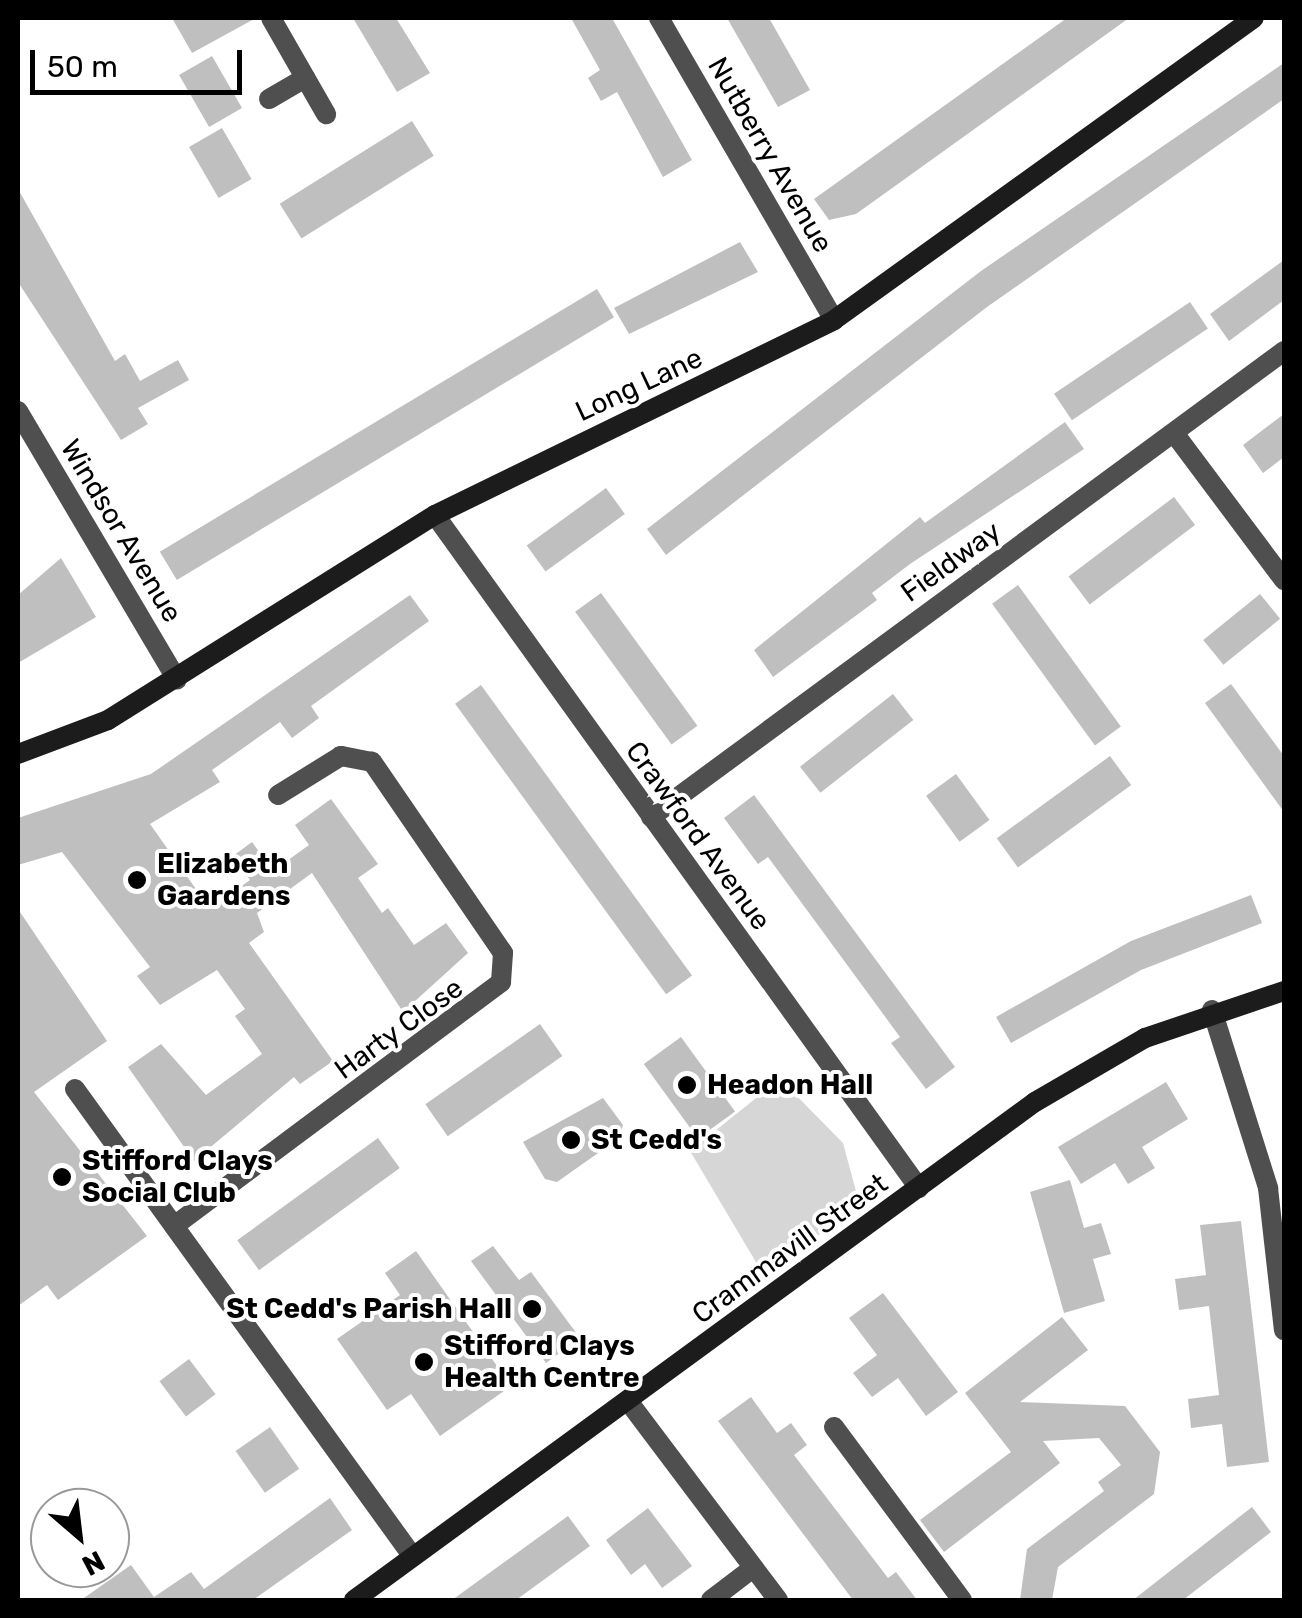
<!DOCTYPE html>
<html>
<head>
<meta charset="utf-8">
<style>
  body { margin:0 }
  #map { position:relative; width:1302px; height:1618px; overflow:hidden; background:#fff; font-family:Rubik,sans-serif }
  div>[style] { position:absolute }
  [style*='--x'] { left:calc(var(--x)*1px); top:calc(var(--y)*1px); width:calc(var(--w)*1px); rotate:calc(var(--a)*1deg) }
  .green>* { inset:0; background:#d6d6d6 }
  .building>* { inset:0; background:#bfbfbf; transform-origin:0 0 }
  .street>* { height:20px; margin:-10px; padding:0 10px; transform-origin:10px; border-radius:10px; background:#4f4f4f }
  .secondary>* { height:20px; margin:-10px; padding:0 10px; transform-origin:10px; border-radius:10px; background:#1c1c1c }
  .dots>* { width:28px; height:28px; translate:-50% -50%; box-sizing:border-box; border:5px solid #fff; border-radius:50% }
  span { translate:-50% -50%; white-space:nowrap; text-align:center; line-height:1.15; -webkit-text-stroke:8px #fff; paint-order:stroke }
  .street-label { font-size:28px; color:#000 }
  .poi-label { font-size:28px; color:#000; font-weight:700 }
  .left { translate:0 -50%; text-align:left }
  .right { translate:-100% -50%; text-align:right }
  .frame { position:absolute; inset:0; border:20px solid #000; pointer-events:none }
  .north { position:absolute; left:30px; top:1488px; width:100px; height:100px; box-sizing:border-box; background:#fff; border:2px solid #999; border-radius:50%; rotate:152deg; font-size:28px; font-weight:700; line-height:40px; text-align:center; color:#000 }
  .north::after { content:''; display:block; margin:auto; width:35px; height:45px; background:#000; clip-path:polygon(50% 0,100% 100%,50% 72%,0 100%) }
  .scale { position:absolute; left:30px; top:50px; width:212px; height:45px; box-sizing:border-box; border:5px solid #000; border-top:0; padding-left:12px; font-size:30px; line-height:35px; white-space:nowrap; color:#000; -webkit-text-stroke:8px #fff; paint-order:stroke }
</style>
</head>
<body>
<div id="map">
  <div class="green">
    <div style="clip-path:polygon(780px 1079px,843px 1143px,860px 1206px,763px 1274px,690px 1151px)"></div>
  </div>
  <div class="building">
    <div style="clip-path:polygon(172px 18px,256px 18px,192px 53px)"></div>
    <div style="clip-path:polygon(353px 18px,396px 18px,430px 73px,397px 92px)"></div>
    <div style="clip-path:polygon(571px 18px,612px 18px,692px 160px,663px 177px,617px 92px,601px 101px,588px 78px,600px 70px)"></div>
    <div style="clip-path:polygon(727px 18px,769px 18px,810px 90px,778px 107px)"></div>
    <div style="clip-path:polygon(1067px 18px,1129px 18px,856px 214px,829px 220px,814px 199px)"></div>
    <div style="left:212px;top:56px;width:60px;height:38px;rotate:60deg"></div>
    <div style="clip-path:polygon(1284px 63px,1284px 99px,987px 307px,666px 555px,647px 529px,981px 271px)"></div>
    <div style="left:412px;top:121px;width:41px;height:156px;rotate:58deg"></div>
    <div style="left:222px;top:128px;width:59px;height:38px;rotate:60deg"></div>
    <div style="clip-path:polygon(18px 189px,115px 361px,125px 354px,140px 381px,178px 360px,189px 380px,138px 408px,148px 424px,121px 440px,18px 282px)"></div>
    <div style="clip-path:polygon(740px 242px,758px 272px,629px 334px,614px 308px)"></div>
    <div style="clip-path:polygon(1284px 260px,1284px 300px,1229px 341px,1210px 314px)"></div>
    <div style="left:597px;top:289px;width:33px;height:510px;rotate:59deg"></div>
    <div style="left:1190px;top:302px;width:32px;height:164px;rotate:56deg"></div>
    <div style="clip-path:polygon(1284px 414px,1284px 457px,1263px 473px,1243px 445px)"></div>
    <div style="clip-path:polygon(1065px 422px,1084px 449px,910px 564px,872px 593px,877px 600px,773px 677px,754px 650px,920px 517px,925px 523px)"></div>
    <div style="left:606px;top:488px;width:32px;height:98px;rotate:54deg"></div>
    <div style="left:1174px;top:497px;width:35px;height:132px;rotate:53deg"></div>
    <div style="clip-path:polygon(61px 558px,96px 617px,18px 663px,18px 595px)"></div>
    <div style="left:1018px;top:585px;width:175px;height:32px;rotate:54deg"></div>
    <div style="left:601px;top:593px;width:164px;height:32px;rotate:54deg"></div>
    <div style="left:1260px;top:594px;width:32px;height:73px;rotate:51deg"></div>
    <div style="clip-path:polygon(410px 595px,429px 621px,311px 706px,319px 718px,292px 738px,280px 722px,212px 770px,220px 782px,150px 824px,210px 909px,250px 880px,233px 856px,252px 842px,273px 871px,309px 845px,295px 825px,331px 799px,378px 864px,358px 878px,382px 913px,388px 908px,414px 945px,446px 923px,468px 953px,403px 1012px,312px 873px,257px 913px,264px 932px,249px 943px,333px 1061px,300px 1084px,294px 1077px,194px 1161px,128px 1067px,161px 1044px,206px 1095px,262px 1054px,235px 1016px,245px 1009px,217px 970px,160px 1005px,137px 976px,150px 967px,62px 852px,18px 865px,18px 818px,151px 774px)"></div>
    <div style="clip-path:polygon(1231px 684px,1284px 756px,1284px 812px,1205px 703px)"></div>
    <div style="left:481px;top:685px;width:359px;height:32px;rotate:54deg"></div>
    <div style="left:893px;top:694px;width:33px;height:118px;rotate:52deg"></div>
    <div style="left:1110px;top:756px;width:36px;height:140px;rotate:54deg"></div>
    <div style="left:956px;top:774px;width:57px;height:37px;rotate:54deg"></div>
    <div style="clip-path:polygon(754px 795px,955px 1067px,926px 1089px,891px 1043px,900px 1037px,768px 857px,758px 864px,724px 818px)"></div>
    <div style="clip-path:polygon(1251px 895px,1262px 923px,1141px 970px,1011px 1043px,996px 1017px,1131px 941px)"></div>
    <div style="clip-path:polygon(18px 909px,107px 1041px,34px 1092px,147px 1236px,58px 1300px,47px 1285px,18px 1306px)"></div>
    <div style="left:540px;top:1024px;width:39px;height:140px;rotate:55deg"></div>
    <div style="left:681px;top:1037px;width:92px;height:46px;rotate:54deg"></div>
    <div style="clip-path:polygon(1166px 1082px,1188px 1119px,1142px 1147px,1155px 1168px,1128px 1184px,1115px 1163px,1081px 1184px,1058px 1147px)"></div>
    <div style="clip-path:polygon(603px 1098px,623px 1125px,618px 1139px,557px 1182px,545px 1179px,523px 1142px)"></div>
    <div style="left:378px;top:1138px;width:37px;height:174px;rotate:54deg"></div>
    <div style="clip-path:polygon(1070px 1180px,1084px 1228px,1101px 1223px,1111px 1254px,1093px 1259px,1105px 1301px,1064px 1313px,1030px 1192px)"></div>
    <div style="clip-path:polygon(1241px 1221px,1269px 1462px,1227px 1467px,1222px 1424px,1191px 1428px,1188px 1399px,1219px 1395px,1209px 1306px,1179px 1310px,1175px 1279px,1206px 1275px,1200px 1225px)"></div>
    <div style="clip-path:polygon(493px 1246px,519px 1280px,531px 1272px,580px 1338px,546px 1363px,471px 1261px)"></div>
    <div style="clip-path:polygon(416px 1251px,511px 1386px,440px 1436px,411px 1394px,387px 1410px,337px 1339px,400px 1295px,385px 1273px)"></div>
    <div style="clip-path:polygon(883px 1293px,958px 1392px,926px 1416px,898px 1378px,872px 1397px,853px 1373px,877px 1355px,849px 1318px)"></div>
    <div style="clip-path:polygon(1062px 1317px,1088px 1350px,1020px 1402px,1125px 1406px,1160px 1452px,1154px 1494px,1058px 1567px,1052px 1600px,1020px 1600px,1027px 1549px,1104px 1491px,1098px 1482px,1121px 1465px,1099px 1438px,1043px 1441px,1060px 1463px,944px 1552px,920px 1520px,1011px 1452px,965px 1393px)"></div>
    <div style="left:189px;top:1359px;width:44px;height:37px;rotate:53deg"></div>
    <div style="clip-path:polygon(751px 1397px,777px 1433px,791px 1423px,807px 1445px,794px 1455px,888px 1578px,896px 1572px,917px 1600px,853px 1600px,718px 1421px)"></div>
    <div style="left:270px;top:1427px;width:51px;height:42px;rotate:55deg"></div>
    <div style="clip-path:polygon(330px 1498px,352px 1530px,253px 1600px,81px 1600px,131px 1565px,154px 1597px,191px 1572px,204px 1589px)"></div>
    <div style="clip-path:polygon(1252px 1507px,1271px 1532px,1183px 1600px,1133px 1600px)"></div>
    <div style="clip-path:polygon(648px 1508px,692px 1566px,662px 1588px,645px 1564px,631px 1575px,606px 1540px)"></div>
    <div style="clip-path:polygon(568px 1516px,590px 1546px,516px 1600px,452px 1600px)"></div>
  </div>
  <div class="street">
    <div style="--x:271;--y:18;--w:111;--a:60.2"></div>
    <div style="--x:659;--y:18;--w:349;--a:59.9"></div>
    <div style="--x:269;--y:99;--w:42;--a:-30.3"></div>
    <div style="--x:18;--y:411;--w:312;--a:59.4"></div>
    <div style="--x:1174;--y:433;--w:184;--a:53.2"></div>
    <div style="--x:435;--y:515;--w:829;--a:54.28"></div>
    <div style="--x:651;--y:817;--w:786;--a:-36.36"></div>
    <div style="--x:1212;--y:1010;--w:187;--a:72.5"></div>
    <div style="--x:1268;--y:1188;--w:143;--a:83.6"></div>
    <div style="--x:75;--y:1089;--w:577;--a:54.16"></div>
    <div style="--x:174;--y:1226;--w:408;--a:-36.7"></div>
    <div style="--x:501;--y:982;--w:29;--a:-86"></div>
    <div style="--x:503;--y:953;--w:232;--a:-124.4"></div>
    <div style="--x:372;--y:762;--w:32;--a:-169"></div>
    <div style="--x:341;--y:756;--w:74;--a:148.2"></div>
    <div style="--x:628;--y:1401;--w:249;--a:53"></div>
    <div style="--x:834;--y:1427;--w:215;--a:53.5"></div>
    <div style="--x:711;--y:1600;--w:53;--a:-37.3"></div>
  </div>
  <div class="secondary">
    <div style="--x:18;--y:754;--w:96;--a:-20.7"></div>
    <div style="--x:108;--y:720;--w:386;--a:-32.1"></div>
    <div style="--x:435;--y:515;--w:444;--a:-26"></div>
    <div style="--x:834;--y:320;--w:517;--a:-35.72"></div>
    <div style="--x:354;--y:1600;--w:844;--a:-36.18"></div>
    <div style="--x:1035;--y:1102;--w:127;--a:-30.2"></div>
    <div style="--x:1145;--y:1038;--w:147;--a:-18.7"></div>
  </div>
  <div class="dots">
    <div style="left:137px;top:880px;background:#000"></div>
    <div style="left:687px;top:1085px;background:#000"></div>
    <div style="left:571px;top:1140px;background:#000"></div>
    <div style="left:62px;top:1177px;background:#000"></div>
    <div style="left:532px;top:1309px;background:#000"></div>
    <div style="left:424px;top:1362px;background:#000"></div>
  </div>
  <div class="street-label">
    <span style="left:770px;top:155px;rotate:60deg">Nutberry Avenue</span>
    <span style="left:639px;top:385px;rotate:-25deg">Long Lane</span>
    <span style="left:121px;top:531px;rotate:59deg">Windsor Avenue</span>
    <span style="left:951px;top:562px;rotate:-36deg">Fieldway</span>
    <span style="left:698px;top:836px;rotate:54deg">Crawford Avenue</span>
    <span style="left:399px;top:1029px;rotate:-36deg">Harty Close</span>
    <span style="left:790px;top:1249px;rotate:-36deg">Crammavill Street</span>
  </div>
  <div class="poi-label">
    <span class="left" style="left:157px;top:880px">Elizabeth<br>Gaardens</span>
    <span class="left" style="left:707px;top:1085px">Headon Hall</span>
    <span class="left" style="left:591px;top:1140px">St Cedd's</span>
    <span class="left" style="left:82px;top:1177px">Stifford Clays<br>Social Club</span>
    <span class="right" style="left:512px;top:1309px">St Cedd's Parish Hall</span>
    <span class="left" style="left:444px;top:1362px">Stifford Clays<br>Health Centre</span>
  </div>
  <div class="frame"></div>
  <div class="north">N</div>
  <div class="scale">50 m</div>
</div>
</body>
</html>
